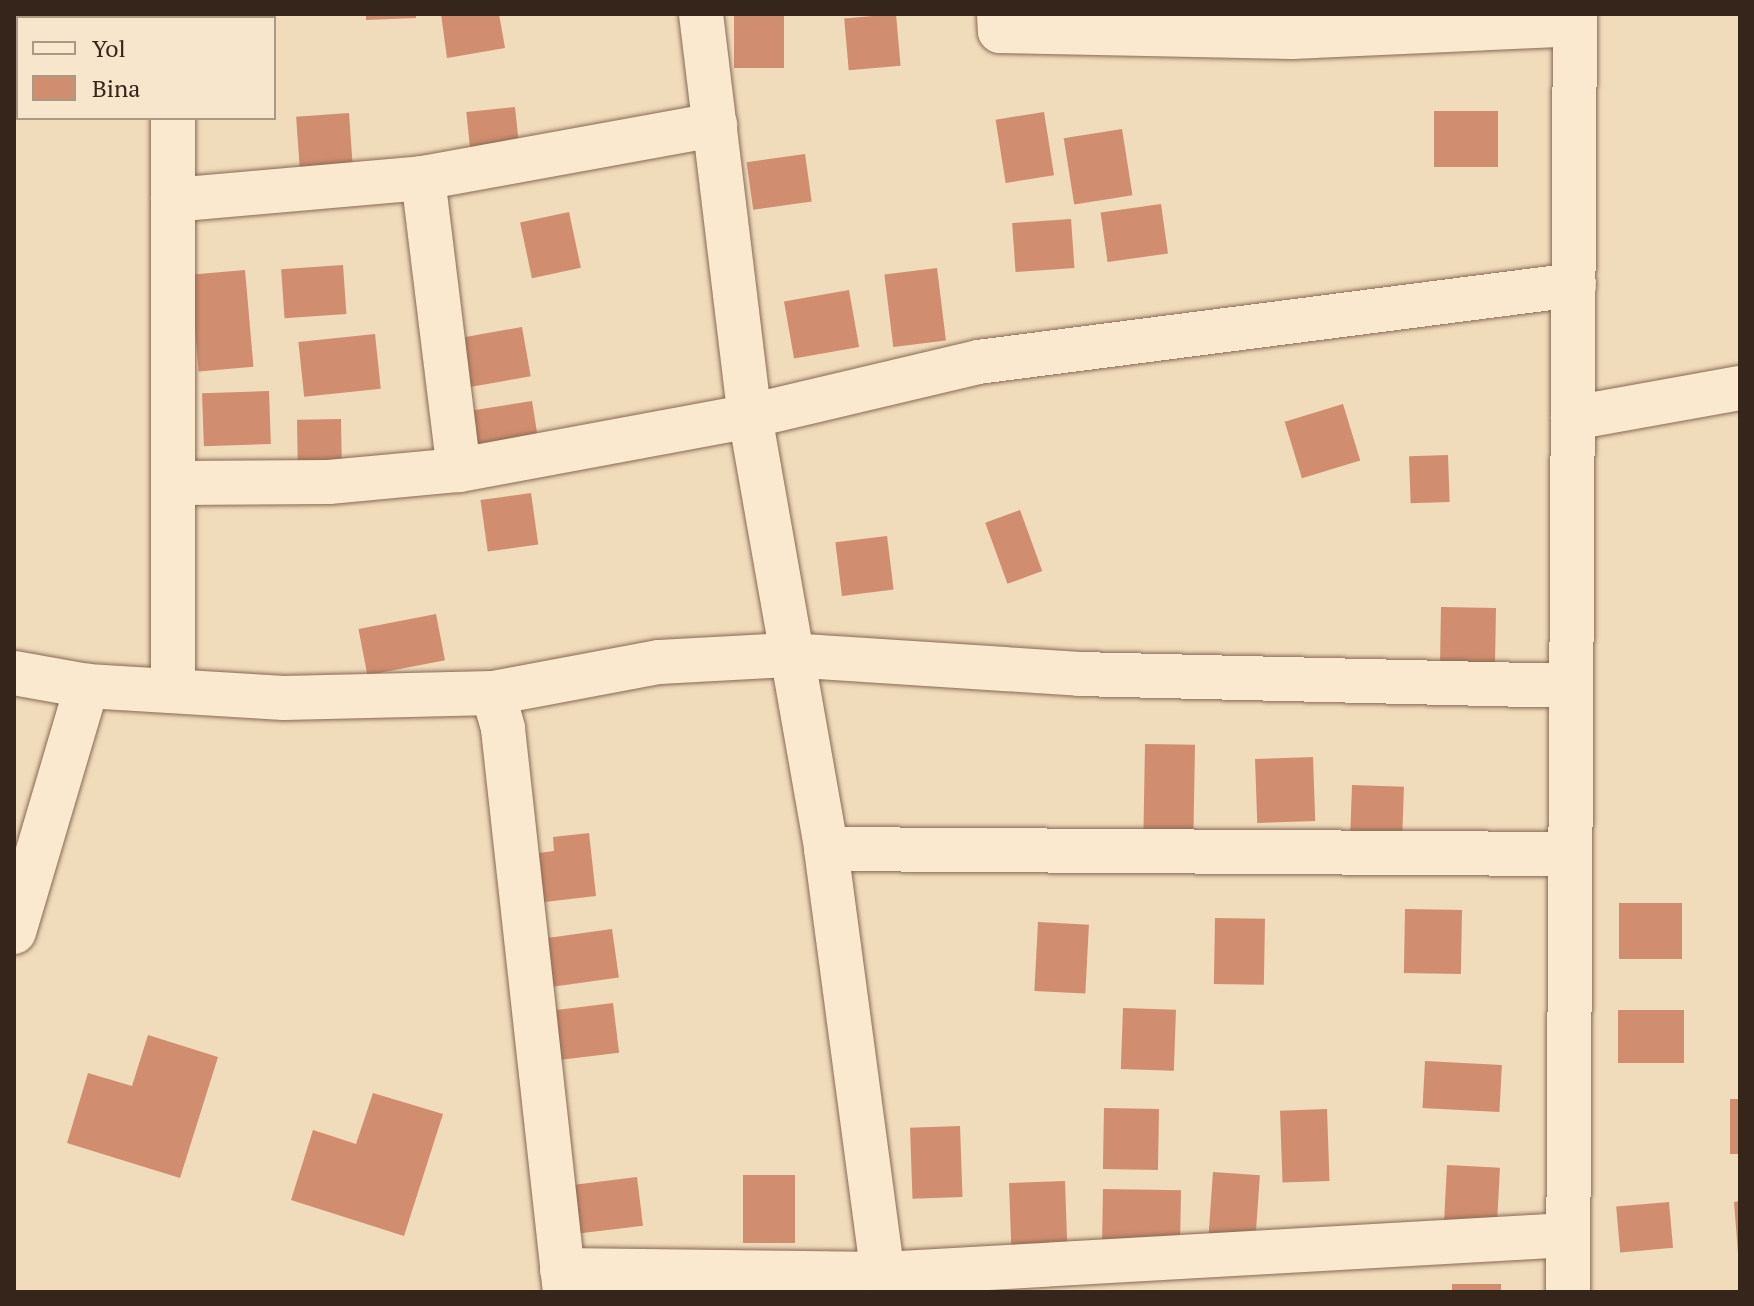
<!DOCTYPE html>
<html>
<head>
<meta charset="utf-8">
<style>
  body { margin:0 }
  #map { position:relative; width:1754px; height:1306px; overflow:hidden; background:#f0dbbb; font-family:"PT Serif",serif }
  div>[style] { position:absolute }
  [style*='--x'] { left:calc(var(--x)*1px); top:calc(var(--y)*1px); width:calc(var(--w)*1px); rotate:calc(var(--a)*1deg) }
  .building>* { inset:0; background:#d08d6f; transform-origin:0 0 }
  .roads { filter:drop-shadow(0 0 2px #876a54) drop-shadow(0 0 2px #876a54) }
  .minor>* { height:44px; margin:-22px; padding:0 22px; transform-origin:22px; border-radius:22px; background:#fae9ce }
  span { translate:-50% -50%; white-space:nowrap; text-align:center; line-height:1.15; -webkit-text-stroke:6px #f7e6cb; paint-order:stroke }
  .frame { position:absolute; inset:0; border:16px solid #36251a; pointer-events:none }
  .legend { position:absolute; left:16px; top:16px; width:260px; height:104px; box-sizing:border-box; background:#f7e6cb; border:2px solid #aa9984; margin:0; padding:10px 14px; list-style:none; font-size:24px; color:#36251a }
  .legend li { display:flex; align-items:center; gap:16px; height:40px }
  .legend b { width:40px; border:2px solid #aa9984 }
</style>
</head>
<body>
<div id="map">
  <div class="building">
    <div style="clip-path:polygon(197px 14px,251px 14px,251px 16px,197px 18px)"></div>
    <div style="clip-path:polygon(366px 14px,416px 14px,416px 18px,366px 20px)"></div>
    <div style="clip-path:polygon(441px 14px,499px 14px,505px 48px,447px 58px)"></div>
    <div style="left:734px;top:14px;width:50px;height:54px"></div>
    <div style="left:896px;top:14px;width:52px;height:52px;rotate:85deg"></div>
    <div style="left:515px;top:107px;width:46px;height:49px;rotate:84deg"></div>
    <div style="left:1498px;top:111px;width:56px;height:64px;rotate:90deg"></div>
    <div style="left:1044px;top:112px;width:64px;height:49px;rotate:81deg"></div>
    <div style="left:349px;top:113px;width:64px;height:53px;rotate:86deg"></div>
    <div style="left:1122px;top:129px;width:67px;height:59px;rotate:81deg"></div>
    <div style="left:805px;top:154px;width:48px;height:59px;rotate:82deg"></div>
    <div style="left:1161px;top:204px;width:50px;height:61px;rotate:82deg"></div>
    <div style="left:569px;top:212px;width:57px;height:50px;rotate:78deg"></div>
    <div style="left:1071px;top:219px;width:49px;height:59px;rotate:86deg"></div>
    <div style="left:343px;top:265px;width:49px;height:62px;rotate:86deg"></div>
    <div style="left:937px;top:268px;width:73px;height:53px;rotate:83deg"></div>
    <div style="left:245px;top:270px;width:97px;height:55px;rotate:85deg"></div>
    <div style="left:849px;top:290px;width:58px;height:66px;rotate:80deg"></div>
    <div style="left:522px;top:327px;width:50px;height:63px;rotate:80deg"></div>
    <div style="left:375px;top:334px;width:55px;height:77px;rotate:84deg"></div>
    <div style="left:269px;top:391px;width:53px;height:67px;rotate:88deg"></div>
    <div style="left:532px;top:401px;width:52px;height:61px;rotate:81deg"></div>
    <div style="left:1343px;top:404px;width:59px;height:61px;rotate:73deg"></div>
    <div style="left:341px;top:419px;width:61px;height:44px;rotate:89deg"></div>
    <div style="left:1448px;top:455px;width:47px;height:39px;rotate:88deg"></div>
    <div style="left:531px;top:493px;width:52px;height:51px;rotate:82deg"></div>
    <div style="left:1020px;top:510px;width:65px;height:37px;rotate:70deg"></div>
    <div style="left:887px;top:536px;width:54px;height:52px;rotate:83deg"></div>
    <div style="left:1441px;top:607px;width:55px;height:64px;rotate:1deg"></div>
    <div style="left:436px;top:614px;width:47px;height:79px;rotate:79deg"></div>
    <div style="left:1145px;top:744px;width:50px;height:87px;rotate:1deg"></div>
    <div style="left:1313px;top:757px;width:64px;height:58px;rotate:88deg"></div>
    <div style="left:1352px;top:785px;width:52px;height:53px;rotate:2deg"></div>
    <div style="clip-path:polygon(589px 833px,596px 896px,536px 903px,530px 854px,554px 851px,553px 837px)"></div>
    <div style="left:1619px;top:903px;width:63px;height:56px"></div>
    <div style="left:1405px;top:909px;width:57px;height:64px;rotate:1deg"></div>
    <div style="left:1215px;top:918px;width:50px;height:66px;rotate:1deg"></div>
    <div style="left:1038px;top:922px;width:51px;height:69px;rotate:3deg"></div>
    <div style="left:612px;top:929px;width:49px;height:67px;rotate:82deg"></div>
    <div style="left:613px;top:1003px;width:50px;height:65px;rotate:83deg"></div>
    <div style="left:1123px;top:1008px;width:53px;height:61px;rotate:2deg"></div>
    <div style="left:1684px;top:1010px;width:53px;height:66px;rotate:90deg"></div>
    <div style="clip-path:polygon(148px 1035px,218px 1057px,180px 1178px,67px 1143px,88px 1073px,132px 1086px)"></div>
    <div style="left:1425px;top:1061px;width:77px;height:47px;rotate:3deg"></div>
    <div style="clip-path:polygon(373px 1093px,443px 1114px,404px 1236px,291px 1200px,313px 1130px,356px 1144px)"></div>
    <div style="left:1730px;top:1099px;width:10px;height:55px"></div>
    <div style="left:1104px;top:1108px;width:55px;height:61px;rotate:1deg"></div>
    <div style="left:1327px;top:1109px;width:72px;height:47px;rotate:88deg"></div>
    <div style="left:960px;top:1126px;width:71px;height:50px;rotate:88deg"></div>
    <div style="left:1447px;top:1165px;width:53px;height:61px;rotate:3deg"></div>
    <div style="left:1213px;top:1172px;width:47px;height:64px;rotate:4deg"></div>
    <div style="left:795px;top:1175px;width:68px;height:52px;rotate:90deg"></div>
    <div style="left:637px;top:1177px;width:49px;height:63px;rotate:83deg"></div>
    <div style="left:1065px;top:1181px;width:70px;height:56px;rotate:88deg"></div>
    <div style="left:1103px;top:1189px;width:78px;height:51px;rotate:1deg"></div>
    <div style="clip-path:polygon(1740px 1201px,1740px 1253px,1738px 1253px,1734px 1202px)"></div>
    <div style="left:1669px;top:1202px;width:46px;height:53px;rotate:85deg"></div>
    <div style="left:1501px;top:1284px;width:8px;height:49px;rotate:90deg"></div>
  </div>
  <div class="roads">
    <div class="minor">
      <div style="--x:701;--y:14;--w:405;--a:83.1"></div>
      <div style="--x:750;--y:416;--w:440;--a:80"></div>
      <div style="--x:826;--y:849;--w:447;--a:82.4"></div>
      <div style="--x:999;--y:14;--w:17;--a:87"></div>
      <div style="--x:1000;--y:31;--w:292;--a:1.2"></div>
      <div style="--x:1292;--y:37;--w:283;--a:-2.6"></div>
      <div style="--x:174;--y:18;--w:4;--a:-90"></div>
      <div style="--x:423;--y:178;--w:294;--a:83"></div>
      <div style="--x:173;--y:200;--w:251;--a:-5"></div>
      <div style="--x:423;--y:178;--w:297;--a:-10.3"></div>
      <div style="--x:1573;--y:418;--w:170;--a:-10.2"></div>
      <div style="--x:176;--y:483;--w:153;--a:-0.4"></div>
      <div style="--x:329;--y:482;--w:131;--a:-5.3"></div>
      <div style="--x:459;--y:470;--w:296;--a:-10.5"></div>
      <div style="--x:750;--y:416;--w:234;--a:-13.3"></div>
      <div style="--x:978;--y:362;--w:601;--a:-7.36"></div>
      <div style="--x:14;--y:673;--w:74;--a:10.1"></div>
      <div style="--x:87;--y:686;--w:197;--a:3.5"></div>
      <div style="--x:284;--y:698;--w:209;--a:-1.4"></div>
      <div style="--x:493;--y:693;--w:169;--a:-10.6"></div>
      <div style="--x:659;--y:662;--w:129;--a:-3.1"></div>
      <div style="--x:788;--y:655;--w:292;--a:3.7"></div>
      <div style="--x:1079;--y:674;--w:492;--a:1.4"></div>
      <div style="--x:173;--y:688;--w:570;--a:-90"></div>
      <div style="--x:493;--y:693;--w:37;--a:74"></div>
      <div style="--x:503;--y:729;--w:566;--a:83.72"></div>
      <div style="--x:826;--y:849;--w:744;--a:0.39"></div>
      <div style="--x:14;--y:932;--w:257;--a:-73.5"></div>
      <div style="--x:562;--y:1270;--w:321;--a:0.7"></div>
      <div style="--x:883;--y:1274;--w:686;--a:-3.26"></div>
      <div style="--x:1568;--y:1292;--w:1278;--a:-89.69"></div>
    </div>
  </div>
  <div class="frame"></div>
  <ul class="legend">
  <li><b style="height:10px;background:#fae9ce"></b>Yol</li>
  <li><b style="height:22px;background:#d08d6f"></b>Bina</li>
  </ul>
</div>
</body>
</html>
